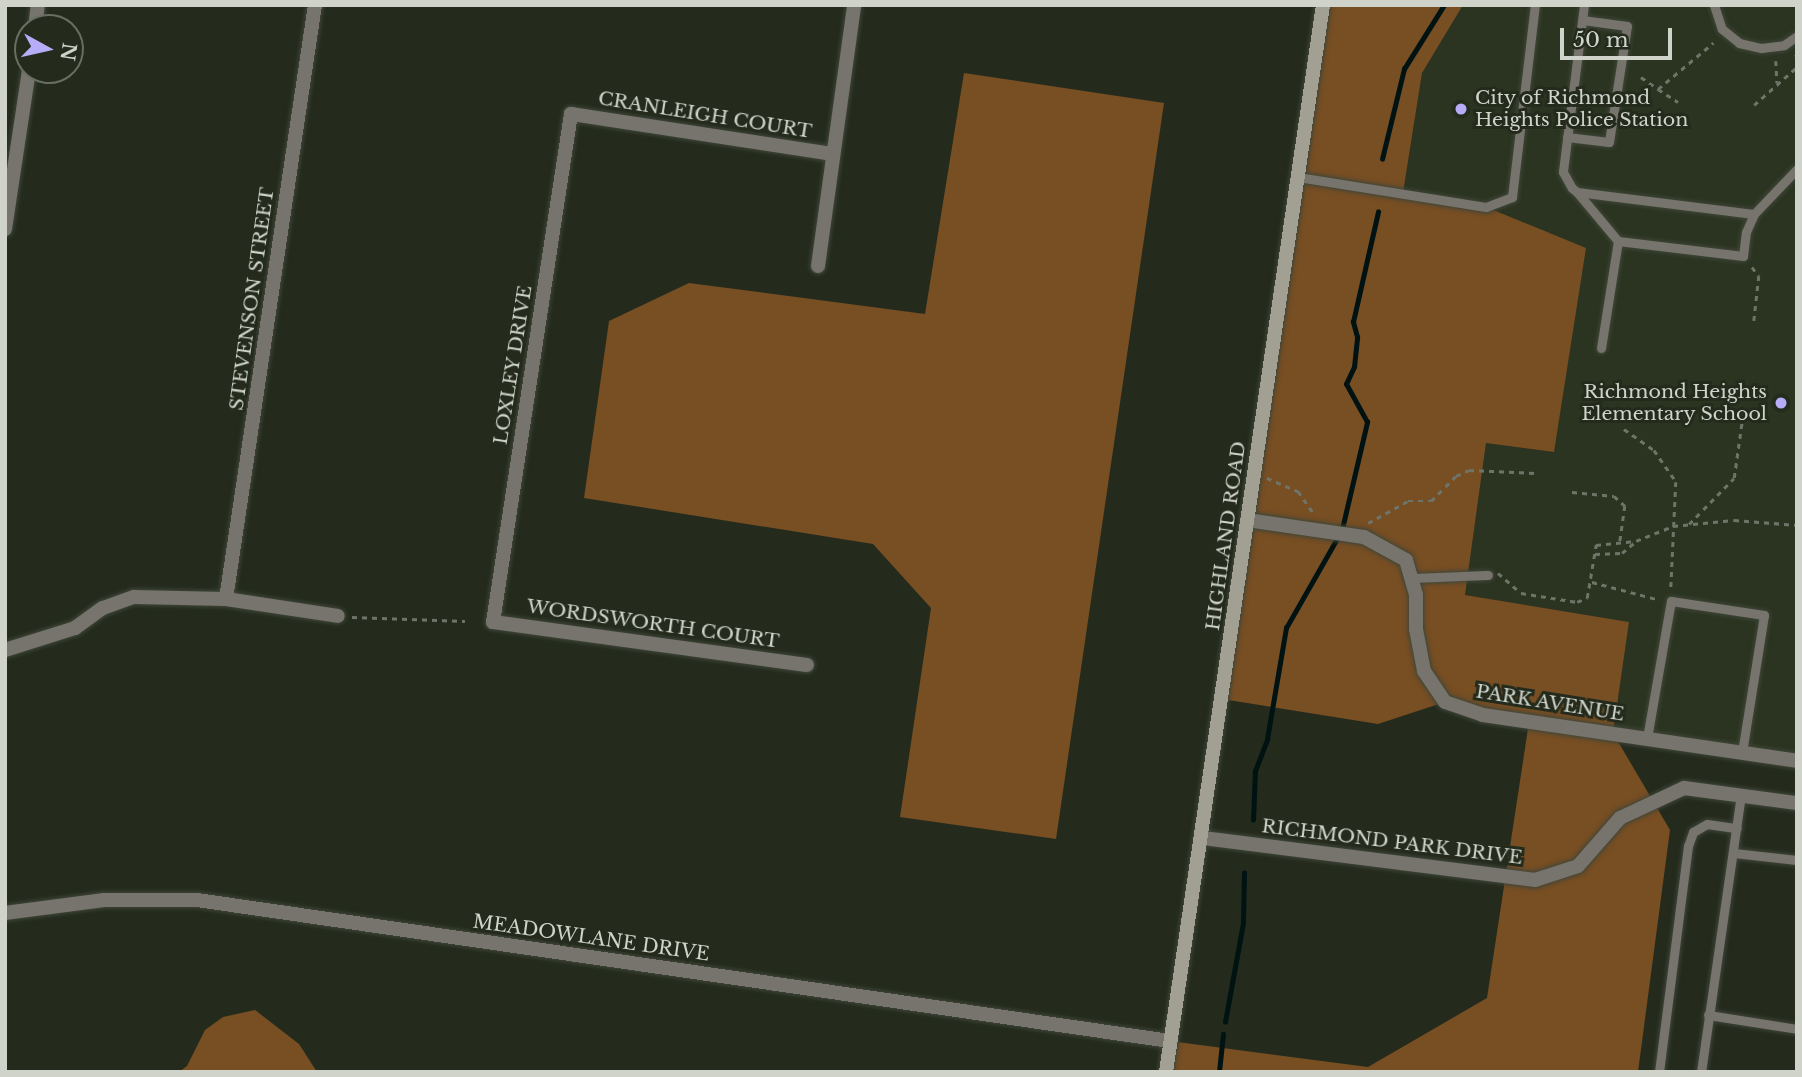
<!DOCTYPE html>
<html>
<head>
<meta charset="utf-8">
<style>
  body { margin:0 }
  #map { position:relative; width:1802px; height:1077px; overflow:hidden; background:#242b1d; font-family:"Libre Baskerville",serif }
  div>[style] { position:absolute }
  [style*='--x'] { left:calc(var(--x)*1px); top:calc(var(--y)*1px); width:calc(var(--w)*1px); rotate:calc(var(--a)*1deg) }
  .built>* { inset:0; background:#2b3420 }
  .forest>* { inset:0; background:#784e23 }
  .stream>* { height:4.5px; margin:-2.25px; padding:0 2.25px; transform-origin:2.25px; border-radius:2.25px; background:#001212 }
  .path>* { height:2.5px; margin-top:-1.25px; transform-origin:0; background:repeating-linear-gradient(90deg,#6f7469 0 5px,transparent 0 10px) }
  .roads { filter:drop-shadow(0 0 2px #3f4639) drop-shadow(0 0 2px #3f4639) }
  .lane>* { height:9px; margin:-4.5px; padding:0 4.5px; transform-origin:4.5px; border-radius:4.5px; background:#76746c }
  .street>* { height:14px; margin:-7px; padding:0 7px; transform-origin:7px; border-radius:7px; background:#76746c }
  .secondary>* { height:14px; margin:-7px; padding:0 7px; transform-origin:7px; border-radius:7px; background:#a29f93 }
  .dots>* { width:19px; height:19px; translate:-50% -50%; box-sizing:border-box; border:4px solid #242b1d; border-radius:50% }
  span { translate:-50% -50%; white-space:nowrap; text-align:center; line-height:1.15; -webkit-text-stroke:6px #242b1d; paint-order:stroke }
  .poi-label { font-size:19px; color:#cfd3ca }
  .left { translate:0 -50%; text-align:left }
  .right { translate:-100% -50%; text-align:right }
  .street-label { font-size:19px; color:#cfd3ca }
  .frame { position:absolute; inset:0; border:7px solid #cfd3ca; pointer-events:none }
  .north { position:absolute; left:14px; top:14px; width:70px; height:70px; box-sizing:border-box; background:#242b1d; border:2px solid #686e62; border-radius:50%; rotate:98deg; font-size:19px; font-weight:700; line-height:28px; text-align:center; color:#cfd3ca }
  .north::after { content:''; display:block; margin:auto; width:24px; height:32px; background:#b6acf8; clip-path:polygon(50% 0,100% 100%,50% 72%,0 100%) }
  .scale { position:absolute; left:1560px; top:28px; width:112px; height:32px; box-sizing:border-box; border:4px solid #cfd3ca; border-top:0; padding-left:9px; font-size:21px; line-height:24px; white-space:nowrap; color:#cfd3ca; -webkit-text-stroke:5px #242b1d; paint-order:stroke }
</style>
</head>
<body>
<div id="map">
  <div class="built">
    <div style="clip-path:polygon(1463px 5px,1797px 5px,1797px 761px,1613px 733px,1629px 622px,1465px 595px,1486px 442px,1554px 452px,1403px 194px,1422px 73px)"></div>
  </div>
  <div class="forest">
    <div style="clip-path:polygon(1323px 5px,1463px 5px,1422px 73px,1403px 193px,1486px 207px,1586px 248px,1554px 452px,1486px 443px,1465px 595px,1629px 622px,1613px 733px,1670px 830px,1638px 1072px,1166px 1072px,1170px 1041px,1368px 1067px,1487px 998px,1529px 722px,1445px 702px,1378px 724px,1222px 699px)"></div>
    <div style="clip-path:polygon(964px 73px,1164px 103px,1056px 839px,900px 817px,931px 608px,873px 544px,584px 498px,609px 321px,689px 283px,925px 314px)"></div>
    <div style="clip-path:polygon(255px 1010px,299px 1044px,317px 1072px,179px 1072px,187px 1066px,205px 1030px,223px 1017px)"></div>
  </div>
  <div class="stream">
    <div style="--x:1382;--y:159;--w:93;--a:-76.3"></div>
    <div style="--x:1404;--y:69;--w:75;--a:-58"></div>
    <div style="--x:1342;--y:529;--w:110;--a:-76.8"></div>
    <div style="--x:1367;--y:422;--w:43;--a:-118.9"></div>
    <div style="--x:1346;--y:384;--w:19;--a:-65"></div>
    <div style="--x:1354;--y:367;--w:30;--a:-84"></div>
    <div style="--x:1357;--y:337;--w:16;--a:-105"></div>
    <div style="--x:1353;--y:322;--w:113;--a:-77.2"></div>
    <div style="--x:1253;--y:820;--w:49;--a:-87.7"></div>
    <div style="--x:1255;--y:771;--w:34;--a:-69"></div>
    <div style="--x:1267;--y:739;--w:113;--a:-80.3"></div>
    <div style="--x:1286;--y:628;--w:105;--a:-60.3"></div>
    <div style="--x:1225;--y:1022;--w:101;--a:-79.7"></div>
    <div style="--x:1243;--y:923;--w:50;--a:-88.9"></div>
    <div style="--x:1219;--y:1072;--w:38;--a:-84"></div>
  </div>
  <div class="path">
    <div style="--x:1796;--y:54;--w:4;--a:76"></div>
    <div style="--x:1776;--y:61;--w:22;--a:87"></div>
    <div style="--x:1641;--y:77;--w:21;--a:35"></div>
    <div style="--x:1658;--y:89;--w:72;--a:-39.9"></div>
    <div style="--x:1658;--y:89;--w:24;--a:33"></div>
    <div style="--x:1754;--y:105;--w:57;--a:-41.5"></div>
    <div style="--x:1752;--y:267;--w:11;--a:52"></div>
    <div style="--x:1759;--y:276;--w:45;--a:96.3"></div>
    <div style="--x:1624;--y:429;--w:37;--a:35"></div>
    <div style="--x:1654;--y:450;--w:39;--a:55"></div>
    <div style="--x:1676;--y:482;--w:106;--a:92.7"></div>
    <div style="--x:1267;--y:478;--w:34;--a:23"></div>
    <div style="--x:1298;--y:491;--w:28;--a:55"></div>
    <div style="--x:1572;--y:492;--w:42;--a:5.4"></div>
    <div style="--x:1614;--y:496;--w:15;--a:42"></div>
    <div style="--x:1625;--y:506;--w:36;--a:98"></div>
    <div style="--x:1368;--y:523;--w:46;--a:-28.8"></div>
    <div style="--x:1408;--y:501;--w:23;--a:0"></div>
    <div style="--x:1431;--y:501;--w:35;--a:-45"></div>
    <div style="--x:1456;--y:476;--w:14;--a:-25"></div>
    <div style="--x:1469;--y:470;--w:66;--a:2.6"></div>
    <div style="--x:1689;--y:524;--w:64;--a:-45.6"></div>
    <div style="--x:1734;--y:478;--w:65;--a:-82"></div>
    <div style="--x:1595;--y:554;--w:27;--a:-2"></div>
    <div style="--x:1622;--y:553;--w:17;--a:-40"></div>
    <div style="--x:1498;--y:573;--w:30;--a:41"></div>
    <div style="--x:1521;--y:593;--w:57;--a:9.1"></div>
    <div style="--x:1577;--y:602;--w:11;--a:-22"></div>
    <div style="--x:1587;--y:598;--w:54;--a:-80.4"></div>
    <div style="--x:1596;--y:545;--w:40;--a:-5.7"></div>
    <div style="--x:1636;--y:541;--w:40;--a:-22"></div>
    <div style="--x:1673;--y:526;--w:61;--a:-5.6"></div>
    <div style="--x:1734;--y:520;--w:63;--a:4.5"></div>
    <div style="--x:1592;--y:582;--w:70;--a:14.8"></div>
    <div style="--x:352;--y:617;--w:113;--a:2"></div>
  </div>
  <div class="roads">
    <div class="lane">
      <div style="--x:1584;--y:5;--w:168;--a:97.2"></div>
      <div style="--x:1563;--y:172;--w:18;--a:61"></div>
      <div style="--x:1572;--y:188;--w:6;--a:39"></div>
      <div style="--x:1577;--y:192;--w:178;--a:7.1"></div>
      <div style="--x:1714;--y:5;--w:25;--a:72"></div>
      <div style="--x:1722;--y:29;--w:22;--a:39"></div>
      <div style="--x:1739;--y:43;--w:23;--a:13"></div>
      <div style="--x:1761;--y:48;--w:23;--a:-7"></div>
      <div style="--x:1784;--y:45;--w:16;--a:-35"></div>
      <div style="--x:1567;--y:137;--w:42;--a:6.8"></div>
      <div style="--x:1609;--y:142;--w:117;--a:-81.2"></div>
      <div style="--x:1627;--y:26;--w:45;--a:-172.4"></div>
      <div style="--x:1298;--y:177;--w:190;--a:9.1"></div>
      <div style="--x:1486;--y:207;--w:28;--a:-21"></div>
      <div style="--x:1512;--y:197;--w:193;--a:-83.2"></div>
      <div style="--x:1577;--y:192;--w:64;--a:50.1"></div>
      <div style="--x:1601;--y:348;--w:108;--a:-81"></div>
      <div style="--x:1618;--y:241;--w:126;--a:6.8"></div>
      <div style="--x:1743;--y:256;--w:24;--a:-83"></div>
      <div style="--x:1746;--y:232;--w:20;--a:-66"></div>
      <div style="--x:1754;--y:214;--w:62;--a:-46.3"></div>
      <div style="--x:1411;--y:578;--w:77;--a:-2.2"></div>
      <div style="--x:1647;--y:738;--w:139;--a:-80.1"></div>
      <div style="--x:1671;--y:601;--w:94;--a:8.6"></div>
      <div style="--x:1764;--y:615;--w:140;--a:99.1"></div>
      <div style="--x:1734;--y:853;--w:63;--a:6.3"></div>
      <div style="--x:1708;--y:1015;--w:90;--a:8.9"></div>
      <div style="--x:1659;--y:1072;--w:228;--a:-82.7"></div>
      <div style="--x:1688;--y:846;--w:15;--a:-70"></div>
      <div style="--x:1693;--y:832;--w:16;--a:-30"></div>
      <div style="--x:1707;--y:824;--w:30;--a:8"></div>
      <div style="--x:1701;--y:1072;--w:280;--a:-81.8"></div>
    </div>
    <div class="street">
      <div style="--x:35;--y:28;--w:23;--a:-83"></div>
      <div style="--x:5;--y:229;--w:161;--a:-81.4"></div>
      <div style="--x:818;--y:266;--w:263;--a:-82.1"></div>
      <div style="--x:1247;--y:520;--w:118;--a:8.3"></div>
      <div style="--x:1364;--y:537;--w:48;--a:28.7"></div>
      <div style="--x:1406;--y:560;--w:35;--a:74"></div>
      <div style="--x:1416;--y:594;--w:35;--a:90"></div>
      <div style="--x:1416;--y:629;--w:43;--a:79.2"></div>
      <div style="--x:1424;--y:671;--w:37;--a:56"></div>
      <div style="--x:1445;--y:702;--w:40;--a:18.9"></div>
      <div style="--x:1483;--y:715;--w:317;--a:8.3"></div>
      <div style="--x:226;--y:599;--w:601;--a:-81.48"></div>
      <div style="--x:5;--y:650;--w:73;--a:-17.4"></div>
      <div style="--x:75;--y:628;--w:34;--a:-36"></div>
      <div style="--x:103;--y:608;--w:33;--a:-20"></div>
      <div style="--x:134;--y:597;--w:92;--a:1.2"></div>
      <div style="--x:226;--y:599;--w:113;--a:8.6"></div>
      <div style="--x:807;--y:665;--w:317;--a:-172.2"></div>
      <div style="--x:493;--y:622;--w:514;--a:-81.27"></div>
      <div style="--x:571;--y:114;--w:265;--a:8.7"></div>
      <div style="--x:1203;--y:838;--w:335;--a:7.2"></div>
      <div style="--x:1535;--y:880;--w:45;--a:-18"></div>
      <div style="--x:1578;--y:866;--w:64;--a:-48.8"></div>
      <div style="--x:1620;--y:818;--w:71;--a:-25.1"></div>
      <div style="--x:1684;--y:788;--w:114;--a:7.6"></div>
      <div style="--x:5;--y:913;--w:100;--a:-7.5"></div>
      <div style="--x:104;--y:900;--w:93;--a:0"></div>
      <div style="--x:197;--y:900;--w:983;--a:8.25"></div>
    </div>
    <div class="secondary">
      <div style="--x:1166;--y:1072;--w:1078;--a:-81.63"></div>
    </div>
  </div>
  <div class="dots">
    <div style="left:1461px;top:109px;background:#b6acf8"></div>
    <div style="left:1781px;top:403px;background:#b6acf8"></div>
  </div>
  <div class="poi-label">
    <span class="left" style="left:1475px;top:109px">City of Richmond<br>Heights Police Station</span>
    <span class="right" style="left:1767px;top:403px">Richmond Heights<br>Elementary School</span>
  </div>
  <div class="street-label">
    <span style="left:705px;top:115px;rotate:9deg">CRANLEIGH COURT</span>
    <span style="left:252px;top:299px;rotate:-82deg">STEVENSON STREET</span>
    <span style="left:513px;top:365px;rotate:-81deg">LOXLEY DRIVE</span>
    <span style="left:1226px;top:536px;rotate:-82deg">HIGHLAND ROAD</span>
    <span style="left:653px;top:624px;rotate:8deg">WORDSWORTH COURT</span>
    <span style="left:1550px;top:703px;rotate:9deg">PARK AVENUE</span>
    <span style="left:1392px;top:842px;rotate:7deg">RICHMOND PARK DRIVE</span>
    <span style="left:591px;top:938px;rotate:8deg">MEADOWLANE DRIVE</span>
  </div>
  <div class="frame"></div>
  <div class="north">N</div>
  <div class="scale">50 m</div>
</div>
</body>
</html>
